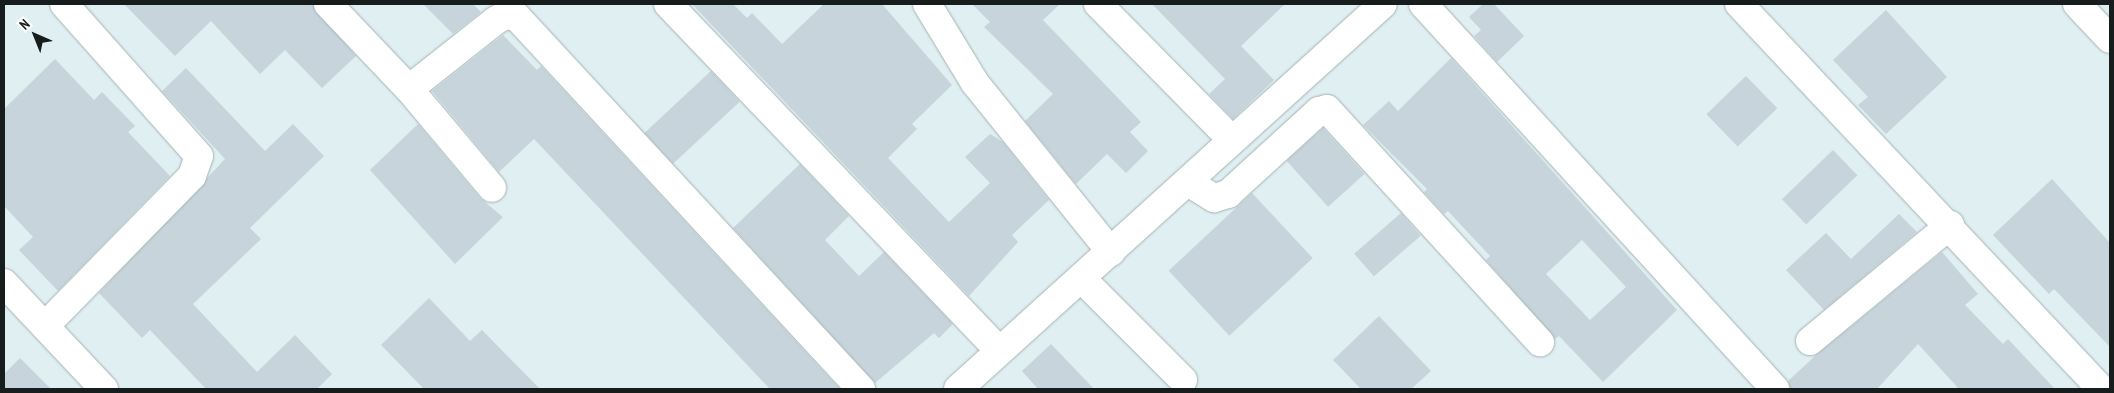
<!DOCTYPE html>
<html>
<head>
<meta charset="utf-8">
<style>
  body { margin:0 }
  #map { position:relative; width:2114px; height:393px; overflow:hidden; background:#e0eff1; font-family:"PT Sans Narrow",sans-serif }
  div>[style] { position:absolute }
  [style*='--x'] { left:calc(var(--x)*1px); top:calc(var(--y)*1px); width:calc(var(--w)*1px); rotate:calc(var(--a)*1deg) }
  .building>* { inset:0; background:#c7d4db; transform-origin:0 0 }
  .roads { filter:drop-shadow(0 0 1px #a4b3b4) drop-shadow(0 0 1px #a4b3b4) }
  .minor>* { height:28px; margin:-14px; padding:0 14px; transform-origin:14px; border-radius:14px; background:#fff }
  span { translate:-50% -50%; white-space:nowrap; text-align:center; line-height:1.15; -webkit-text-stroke:5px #fff; paint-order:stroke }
  .frame { position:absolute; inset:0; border:5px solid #171c1d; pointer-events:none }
  .north { position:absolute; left:10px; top:10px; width:50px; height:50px; -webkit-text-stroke:4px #fff; paint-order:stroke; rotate:316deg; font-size:14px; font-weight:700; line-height:20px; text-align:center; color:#171c1d }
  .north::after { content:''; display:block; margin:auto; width:18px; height:22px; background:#171c1d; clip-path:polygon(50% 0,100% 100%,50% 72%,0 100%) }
</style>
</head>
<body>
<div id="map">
  <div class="building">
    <div style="clip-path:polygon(124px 4px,312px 4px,356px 56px,322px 88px,285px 50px,260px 74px,211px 21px,175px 56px)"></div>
    <div style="clip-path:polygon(423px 4px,473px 4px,481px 12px,453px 34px)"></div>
    <div style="clip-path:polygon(692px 4px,733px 4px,747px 18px,752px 13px,782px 44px,824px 4px,882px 4px,952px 85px,912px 124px,917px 129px,888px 158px,949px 222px,990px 183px,965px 157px,990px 134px,1003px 142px,1049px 200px,1012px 235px,1018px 242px,969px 296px)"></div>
    <div style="clip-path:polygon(972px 4px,1060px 4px,1043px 20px,1141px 122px,1130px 132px,1148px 151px,1126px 173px,1107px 154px,1076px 184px,1025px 121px,1053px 94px,984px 27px,990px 22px)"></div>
    <div style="clip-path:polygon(1152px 4px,1285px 4px,1241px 46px,1274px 80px,1233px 119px,1209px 94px,1225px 79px)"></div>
    <div style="clip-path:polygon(1483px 4px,1494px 4px,1524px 36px,1497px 62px,1474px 36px,1481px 30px,1469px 17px)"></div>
    <div style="clip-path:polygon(1886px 10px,1947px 77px,1886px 134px,1858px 105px,1868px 97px,1833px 60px)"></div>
    <div style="clip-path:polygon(503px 35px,537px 70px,541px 66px,840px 389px,770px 389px,534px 139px,499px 172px,432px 91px)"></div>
    <div style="clip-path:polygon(evenodd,1451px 58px,1677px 310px,1603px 382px,1559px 336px,1555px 339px,1486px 260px,1490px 256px,1448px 211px,1444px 214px,1424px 192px,1427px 189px,1363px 125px,1389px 101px,1398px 111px,1451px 58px,1582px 240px,1626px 287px,1590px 320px,1546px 274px,1582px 240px)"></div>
    <div style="clip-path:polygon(55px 59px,94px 100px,102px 92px,135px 126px,128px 132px,170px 176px,58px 291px,19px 250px,33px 237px,4px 206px,4px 109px)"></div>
    <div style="clip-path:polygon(186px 68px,265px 151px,293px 124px,324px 156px,250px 228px,261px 239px,193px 304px,257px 372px,295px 335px,332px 374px,317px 389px,206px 389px,150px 330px,142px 338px,99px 293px,225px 159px,162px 91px)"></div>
    <div style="left:711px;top:71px;width:42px;height:91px;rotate:47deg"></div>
    <div style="left:1746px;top:76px;width:45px;height:55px;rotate:46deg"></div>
    <div style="clip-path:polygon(418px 124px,480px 198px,503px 217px,455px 264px,370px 170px)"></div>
    <div style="left:1323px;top:128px;width:62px;height:49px;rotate:48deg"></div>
    <div style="left:1833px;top:150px;width:35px;height:71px;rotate:46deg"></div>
    <div style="clip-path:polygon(800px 164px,849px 216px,825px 240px,859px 276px,884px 252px,953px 324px,939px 338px,934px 333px,875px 383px,733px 228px)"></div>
    <div style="clip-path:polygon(2052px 179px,2110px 243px,2110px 347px,2054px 289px,2049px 294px,1993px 235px)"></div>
    <div style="left:1252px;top:193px;width:89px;height:114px;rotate:47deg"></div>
    <div style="left:1401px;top:213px;width:30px;height:62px;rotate:49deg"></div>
    <div style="clip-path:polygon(1899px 214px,1917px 232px,1824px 310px,1786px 270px,1826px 233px,1851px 259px)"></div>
    <div style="clip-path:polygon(1942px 252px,1978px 294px,1965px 305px,2003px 344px,2008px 339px,2055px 389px,1959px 389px,1918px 344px,1877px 389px,1790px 389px,1788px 381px,1815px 356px)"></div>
    <div style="clip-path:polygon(429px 298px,470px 341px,482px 330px,540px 389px,424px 389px,381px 345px)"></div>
    <div style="clip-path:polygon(1379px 316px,1431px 371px,1411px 389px,1361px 389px,1333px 360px)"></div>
    <div style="clip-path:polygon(1051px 344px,1094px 389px,1038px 389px,1022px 371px)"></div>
    <div style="clip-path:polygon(20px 358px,51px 389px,4px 389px,4px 374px)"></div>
  </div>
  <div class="roads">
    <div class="minor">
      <div style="--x:328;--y:4;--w:117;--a:46.4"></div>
      <div style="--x:409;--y:89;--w:110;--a:-38.3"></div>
      <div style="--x:495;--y:21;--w:12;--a:-31"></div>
      <div style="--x:505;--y:15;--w:12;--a:9"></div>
      <div style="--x:517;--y:17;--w:507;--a:47.24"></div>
      <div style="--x:668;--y:4;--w:480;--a:46.3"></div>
      <div style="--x:927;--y:4;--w:92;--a:58.7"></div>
      <div style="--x:975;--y:83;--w:217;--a:51.2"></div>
      <div style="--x:1098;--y:4;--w:191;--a:45.4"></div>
      <div style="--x:1423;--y:4;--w:522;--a:47.56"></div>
      <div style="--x:1739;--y:4;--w:528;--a:46.76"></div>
      <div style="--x:2077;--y:4;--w:48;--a:46.7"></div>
      <div style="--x:409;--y:89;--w:129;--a:50"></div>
      <div style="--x:1188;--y:182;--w:31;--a:32"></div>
      <div style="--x:1214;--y:198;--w:15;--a:-16"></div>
      <div style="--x:1228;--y:194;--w:123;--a:-42.4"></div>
      <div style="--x:1319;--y:111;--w:8;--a:-14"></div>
      <div style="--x:1327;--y:109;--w:316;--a:47.6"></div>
      <div style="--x:1082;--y:279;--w:143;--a:45"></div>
      <div style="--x:4;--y:283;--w:146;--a:46.7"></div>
      <div style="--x:45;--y:326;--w:210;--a:-45.6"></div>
      <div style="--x:192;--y:176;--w:21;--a:-71"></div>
      <div style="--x:199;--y:156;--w:203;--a:-131.6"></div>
      <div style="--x:1810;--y:341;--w:182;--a:-39.6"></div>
      <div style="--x:958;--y:389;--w:573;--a:-42.17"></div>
    </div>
  </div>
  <div class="frame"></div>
  <div class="north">N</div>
</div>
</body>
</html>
